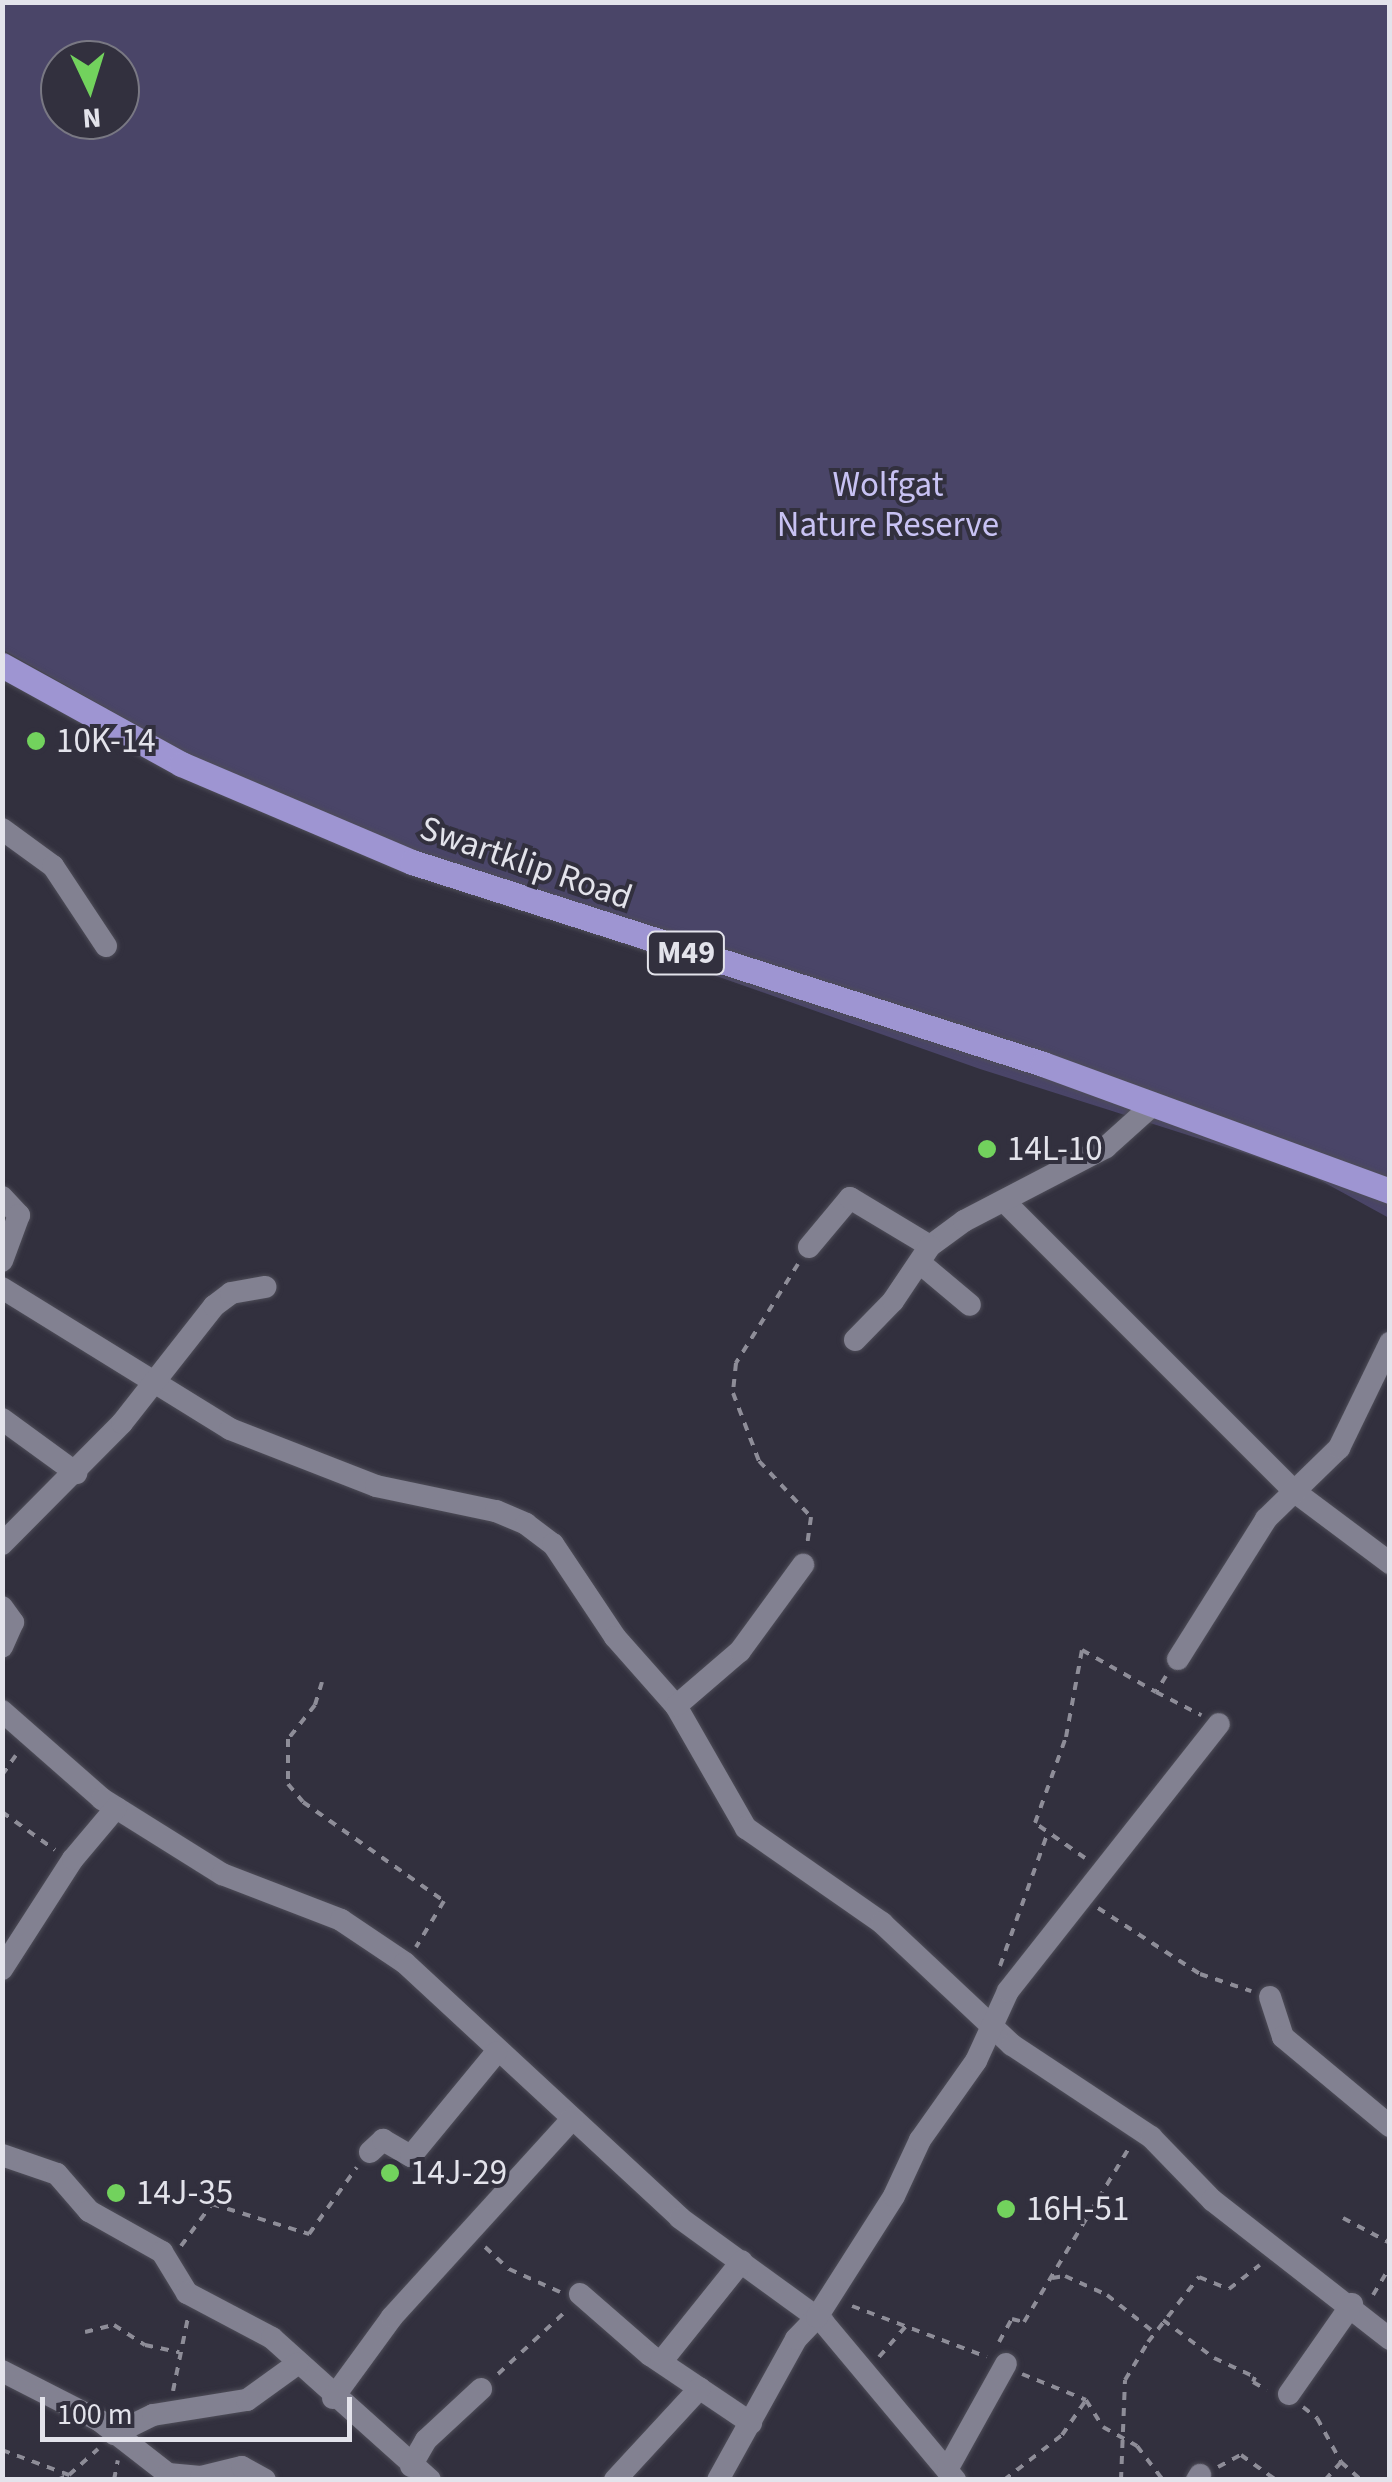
<!DOCTYPE html>
<html>
<head>
<meta charset="utf-8">
<style>
  body { margin:0 }
  #map { position:relative; width:1392px; height:2482px; overflow:hidden; background:#32303e; font-family:"Source Sans 3",sans-serif }
  div>[style] { position:absolute }
  [style*='--x'] { left:calc(var(--x)*1px); top:calc(var(--y)*1px); width:calc(var(--w)*1px); rotate:calc(var(--a)*1deg) }
  .green>* { inset:0; background:#4a4568 }
  .path>* { height:4px; margin-top:-2px; transform-origin:0; background:repeating-linear-gradient(90deg,#8e8d98 0 8px,transparent 0 16px) }
  .roads { filter:drop-shadow(0 0 2px #4e4d58) drop-shadow(0 0 2px #4e4d58) }
  .minor>* { height:22px; margin:-11px; padding:0 11px; transform-origin:11px; border-radius:11px; background:#828191 }
  .primary>* { height:25px; margin:-12.5px; padding:0 12.5px; transform-origin:12.5px; border-radius:12.5px; background:#9e95d2 }
  .dots>* { width:28px; height:28px; translate:-50% -50%; box-sizing:border-box; border:5px solid #32303e; border-radius:50% }
  span { translate:-50% -50%; white-space:nowrap; text-align:center; line-height:1.15; -webkit-text-stroke:8px #32303e; paint-order:stroke }
  .shield-label span { padding:2px 8px; background:#32303e; border:2px solid; border-radius:8px; -webkit-text-stroke-width:0 }
  .shield-label { font-size:32px; color:#e3e3eb; font-weight:700 }
  .park-label { font-size:35px; color:#c8c2f3 }
  .poi-label { font-size:35px; color:#e3e3eb }
  .left { translate:0 -50%; text-align:left }
  .street-label { font-size:35px; color:#e3e3eb }
  .frame { position:absolute; inset:0; border:5px solid #e3e3eb; pointer-events:none }
  .north { position:absolute; left:40px; top:40px; width:100px; height:100px; box-sizing:border-box; background:#32303e; border:2px solid #797883; border-radius:50%; rotate:176deg; font-size:28px; font-weight:700; line-height:40px; text-align:center; color:#e3e3eb }
  .north::after { content:''; display:block; margin:auto; width:35px; height:45px; background:#72d25d; clip-path:polygon(50% 0,100% 100%,50% 72%,0 100%) }
  .scale { position:absolute; left:40px; top:2397px; width:312px; height:45px; box-sizing:border-box; border:5px solid #e3e3eb; border-top:0; padding-left:12px; font-size:30px; line-height:35px; white-space:nowrap; color:#e3e3eb; -webkit-text-stroke:8px #32303e; paint-order:stroke }
</style>
</head>
<body>
<div id="map">
  <div class="green">
    <div style="clip-path:polygon(evenodd,3px 3px,1389px 3px,1389px 1218px,1307px 1173px,980px 1069px,359px 850px,3px 650px,3px 3px,60px 60px,120px 60px,120px 120px,60px 120px,60px 60px)"></div>
  </div>
  <div class="path">
    <div style="--x:798;--y:1264;--w:117;--a:122.1"></div>
    <div style="--x:736;--y:1363;--w:30;--a:96"></div>
    <div style="--x:733;--y:1393;--w:73;--a:69.1"></div>
    <div style="--x:759;--y:1461;--w:76;--a:47.1"></div>
    <div style="--x:811;--y:1517;--w:28;--a:98"></div>
    <div style="--x:1166;--y:1676;--w:19;--a:122"></div>
    <div style="--x:1156;--y:1692;--w:51;--a:27.1"></div>
    <div style="--x:322;--y:1682;--w:24;--a:107"></div>
    <div style="--x:315;--y:1705;--w:43;--a:128.5"></div>
    <div style="--x:288;--y:1739;--w:45;--a:90"></div>
    <div style="--x:288;--y:1784;--w:23;--a:50"></div>
    <div style="--x:303;--y:1802;--w:172;--a:35.1"></div>
    <div style="--x:444;--y:1901;--w:54;--a:121.3"></div>
    <div style="--x:2;--y:1775;--w:24;--a:-55"></div>
    <div style="--x:2;--y:1812;--w:65;--a:35.6"></div>
    <div style="--x:1085;--y:1858;--w:61;--a:-145"></div>
    <div style="--x:1035;--y:1823;--w:91;--a:-70.2"></div>
    <div style="--x:1066;--y:1737;--w:88;--a:-79.6"></div>
    <div style="--x:1082;--y:1650;--w:85;--a:29.6"></div>
    <div style="--x:1098;--y:1908;--w:121;--a:32.9"></div>
    <div style="--x:1200;--y:1974;--w:54;--a:18.4"></div>
    <div style="--x:1000;--y:1966;--w:142;--a:-70.3"></div>
    <div style="--x:1343;--y:2218;--w:53;--a:28"></div>
    <div style="--x:181;--y:2246;--w:52;--a:-53.6"></div>
    <div style="--x:212;--y:2204;--w:102;--a:17.2"></div>
    <div style="--x:309;--y:2234;--w:82;--a:-54.4"></div>
    <div style="--x:485;--y:2247;--w:33;--a:43"></div>
    <div style="--x:509;--y:2269;--w:56;--a:24.3"></div>
    <div style="--x:1052;--y:2278;--w:13;--a:-9"></div>
    <div style="--x:1065;--y:2276;--w:46;--a:24.3"></div>
    <div style="--x:1107;--y:2295;--w:61;--a:38.4"></div>
    <div style="--x:1373;--y:2295;--w:33;--a:-59"></div>
    <div style="--x:852;--y:2306;--w:144;--a:20.7"></div>
    <div style="--x:1163;--y:2320;--w:64;--a:36.7"></div>
    <div style="--x:1214;--y:2358;--w:45;--a:24.9"></div>
    <div style="--x:1255;--y:2377;--w:5;--a:112"></div>
    <div style="--x:1253;--y:2382;--w:16;--a:30"></div>
    <div style="--x:85;--y:2332;--w:30;--a:-14"></div>
    <div style="--x:114;--y:2325;--w:37;--a:33"></div>
    <div style="--x:145;--y:2345;--w:35;--a:12"></div>
    <div style="--x:999;--y:2342;--w:26;--a:-61"></div>
    <div style="--x:1012;--y:2319;--w:12;--a:14"></div>
    <div style="--x:1024;--y:2322;--w:205;--a:-58.9"></div>
    <div style="--x:879;--y:2357;--w:41;--a:-48.9"></div>
    <div style="--x:498;--y:2374;--w:94;--a:-42.8"></div>
    <div style="--x:1022;--y:2374;--w:69;--a:22.1"></div>
    <div style="--x:1086;--y:2400;--w:32;--a:58"></div>
    <div style="--x:1103;--y:2427;--w:39;--a:29"></div>
    <div style="--x:1137;--y:2446;--w:43;--a:52.6"></div>
    <div style="--x:173;--y:2391;--w:76;--a:-78.5"></div>
    <div style="--x:1303;--y:2407;--w:18;--a:38"></div>
    <div style="--x:1317;--y:2418;--w:50;--a:61.4"></div>
    <div style="--x:1341;--y:2462;--w:27;--a:42"></div>
    <div style="--x:2;--y:2450;--w:72;--a:20.5"></div>
    <div style="--x:69;--y:2475;--w:39;--a:-42"></div>
    <div style="--x:1218;--y:2467;--w:26;--a:-28"></div>
    <div style="--x:1241;--y:2455;--w:43;--a:35.5"></div>
    <div style="--x:57;--y:2480;--w:13;--a:-23"></div>
    <div style="--x:114;--y:2480;--w:20;--a:-79"></div>
    <div style="--x:1004;--y:2480;--w:73;--a:-37.8"></div>
    <div style="--x:1062;--y:2435;--w:42;--a:-55.6"></div>
    <div style="--x:1121;--y:2480;--w:100;--a:-87.7"></div>
    <div style="--x:1125;--y:2380;--w:44;--a:-58.8"></div>
    <div style="--x:1148;--y:2342;--w:83;--a:-51.9"></div>
    <div style="--x:1199;--y:2277;--w:32;--a:22"></div>
    <div style="--x:1229;--y:2289;--w:39;--a:-38"></div>
    <div style="--x:1325;--y:2480;--w:24;--a:-48"></div>
  </div>
  <div class="roads">
    <div class="minor">
      <div style="--x:2;--y:829;--w:63;--a:36"></div>
      <div style="--x:53;--y:866;--w:96;--a:56.5"></div>
      <div style="--x:2;--y:1197;--w:25;--a:47"></div>
      <div style="--x:19;--y:1215;--w:49;--a:110.3"></div>
      <div style="--x:1005;--y:1202;--w:410;--a:45"></div>
      <div style="--x:1295;--y:1492;--w:119;--a:36.8"></div>
      <div style="--x:809;--y:1247;--w:64;--a:-50.1"></div>
      <div style="--x:850;--y:1198;--w:93;--a:31"></div>
      <div style="--x:930;--y:1246;--w:42;--a:-36.3"></div>
      <div style="--x:964;--y:1221;--w:160;--a:-27.5"></div>
      <div style="--x:1106;--y:1147;--w:64;--a:-41.9"></div>
      <div style="--x:920;--y:1263;--w:65;--a:40"></div>
      <div style="--x:2;--y:1288;--w:268;--a:31.7"></div>
      <div style="--x:230;--y:1429;--w:157;--a:21.3"></div>
      <div style="--x:376;--y:1486;--w:123;--a:11.8"></div>
      <div style="--x:496;--y:1511;--w:33;--a:23"></div>
      <div style="--x:526;--y:1524;--w:34;--a:37"></div>
      <div style="--x:553;--y:1544;--w:112;--a:56.3"></div>
      <div style="--x:615;--y:1637;--w:92;--a:48.5"></div>
      <div style="--x:676;--y:1706;--w:141;--a:60.2"></div>
      <div style="--x:746;--y:1828;--w:166;--a:34.9"></div>
      <div style="--x:882;--y:1923;--w:178;--a:43.2"></div>
      <div style="--x:1012;--y:2045;--w:167;--a:33.5"></div>
      <div style="--x:1151;--y:2137;--w:88;--a:45.9"></div>
      <div style="--x:1212;--y:2200;--w:226;--a:38"></div>
      <div style="--x:855;--y:1340;--w:54;--a:-45.7"></div>
      <div style="--x:893;--y:1301;--w:66;--a:-56.1"></div>
      <div style="--x:2;--y:1419;--w:92;--a:36.1"></div>
      <div style="--x:2;--y:1544;--w:170;--a:-45.2"></div>
      <div style="--x:122;--y:1423;--w:149;--a:-51.8"></div>
      <div style="--x:214;--y:1306;--w:21;--a:-37"></div>
      <div style="--x:231;--y:1293;--w:35;--a:-10"></div>
      <div style="--x:2;--y:1607;--w:19;--a:54"></div>
      <div style="--x:13;--y:1622;--w:27;--a:114"></div>
      <div style="--x:1178;--y:1659;--w:165;--a:-57.8"></div>
      <div style="--x:1266;--y:1519;--w:102;--a:-44.2"></div>
      <div style="--x:1339;--y:1448;--w:117;--a:-64.1"></div>
      <div style="--x:676;--y:1706;--w:84;--a:-40.7"></div>
      <div style="--x:740;--y:1651;--w:107;--a:-53.8"></div>
      <div style="--x:2;--y:1711;--w:133;--a:41.3"></div>
      <div style="--x:102;--y:1799;--w:142;--a:32"></div>
      <div style="--x:222;--y:1874;--w:128;--a:21.1"></div>
      <div style="--x:341;--y:1920;--w:77;--a:33.9"></div>
      <div style="--x:405;--y:1963;--w:375;--a:42.8"></div>
      <div style="--x:680;--y:2218;--w:177;--a:36"></div>
      <div style="--x:823;--y:2322;--w:206;--a:50.1"></div>
      <div style="--x:2;--y:1969;--w:131;--a:-57.2"></div>
      <div style="--x:73;--y:1859;--w:67;--a:-49.9"></div>
      <div style="--x:1270;--y:1997;--w:42;--a:72"></div>
      <div style="--x:1283;--y:2037;--w:139;--a:39.8"></div>
      <div style="--x:370;--y:2152;--w:18;--a:-43"></div>
      <div style="--x:383;--y:2140;--w:32;--a:30"></div>
      <div style="--x:411;--y:2156;--w:134;--a:-50.5"></div>
      <div style="--x:2;--y:2155;--w:58;--a:19.1"></div>
      <div style="--x:57;--y:2174;--w:49;--a:49.1"></div>
      <div style="--x:89;--y:2211;--w:84;--a:29.3"></div>
      <div style="--x:162;--y:2252;--w:48;--a:58.6"></div>
      <div style="--x:187;--y:2293;--w:96;--a:27.9"></div>
      <div style="--x:272;--y:2338;--w:212;--a:41.9"></div>
      <div style="--x:580;--y:2294;--w:93;--a:41.1"></div>
      <div style="--x:650;--y:2355;--w:122;--a:34"></div>
      <div style="--x:661;--y:2362;--w:129;--a:-51.3"></div>
      <div style="--x:2;--y:2371;--w:110;--a:27"></div>
      <div style="--x:100;--y:2421;--w:86;--a:37.9"></div>
      <div style="--x:168;--y:2474;--w:33;--a:5"></div>
      <div style="--x:201;--y:2477;--w:42;--a:-13.7"></div>
      <div style="--x:242;--y:2467;--w:26;--a:29"></div>
      <div style="--x:1289;--y:2394;--w:110;--a:-55"></div>
      <div style="--x:333;--y:2398;--w:100;--a:-53.9"></div>
      <div style="--x:392;--y:2317;--w:268;--a:-47.7"></div>
      <div style="--x:114;--y:2434;--w:43;--a:-26"></div>
      <div style="--x:153;--y:2415;--w:95;--a:-9.1"></div>
      <div style="--x:247;--y:2400;--w:62;--a:-35.8"></div>
      <div style="--x:411;--y:2466;--w:30;--a:-60"></div>
      <div style="--x:426;--y:2440;--w:75;--a:-42.8"></div>
      <div style="--x:948;--y:2468;--w:119;--a:-60.9"></div>
      <div style="--x:615;--y:2480;--w:125;--a:-47.3"></div>
      <div style="--x:718;--y:2480;--w:161;--a:-61"></div>
      <div style="--x:796;--y:2339;--w:30;--a:-46"></div>
      <div style="--x:817;--y:2317;--w:143;--a:-57.5"></div>
      <div style="--x:894;--y:2196;--w:62;--a:-65.1"></div>
      <div style="--x:920;--y:2140;--w:97;--a:-54.7"></div>
      <div style="--x:976;--y:2061;--w:77;--a:-65.4"></div>
      <div style="--x:1008;--y:1991;--w:340;--a:-51.7"></div>
      <div style="--x:1197;--y:2480;--w:6;--a:-59"></div>
    </div>
    <div class="primary">
      <div style="--x:2;--y:665;--w:205;--a:28.9"></div>
      <div style="--x:181;--y:764;--w:251;--a:23"></div>
      <div style="--x:412;--y:862;--w:663;--a:17.75"></div>
      <div style="--x:1043;--y:1064;--w:370;--a:20.1"></div>
    </div>
  </div>
  <div class="dots">
    <div style="left:36px;top:741px;background:#72d25d"></div>
    <div style="left:987px;top:1149px;background:#72d25d"></div>
    <div style="left:390px;top:2173px;background:#72d25d"></div>
    <div style="left:116px;top:2193px;background:#72d25d"></div>
    <div style="left:1006px;top:2209px;background:#72d25d"></div>
  </div>
  <div class="shield-label">
    <span style="left:686px;top:953px">M49</span>
  </div>
  <div class="park-label">
    <span style="left:888px;top:505px">Wolfgat<br>Nature Reserve</span>
  </div>
  <div class="poi-label">
    <span class="left" style="left:56px;top:741px">10K-14</span>
    <span class="left" style="left:1007px;top:1149px">14L-10</span>
    <span class="left" style="left:410px;top:2173px">14J-29</span>
    <span class="left" style="left:136px;top:2193px">14J-35</span>
    <span class="left" style="left:1026px;top:2209px">16H-51</span>
  </div>
  <div class="street-label">
    <span style="left:526px;top:863px;rotate:19deg">Swartklip Road</span>
  </div>
  <div class="frame"></div>
  <div class="north">N</div>
  <div class="scale">100 m</div>
</div>
</body>
</html>
